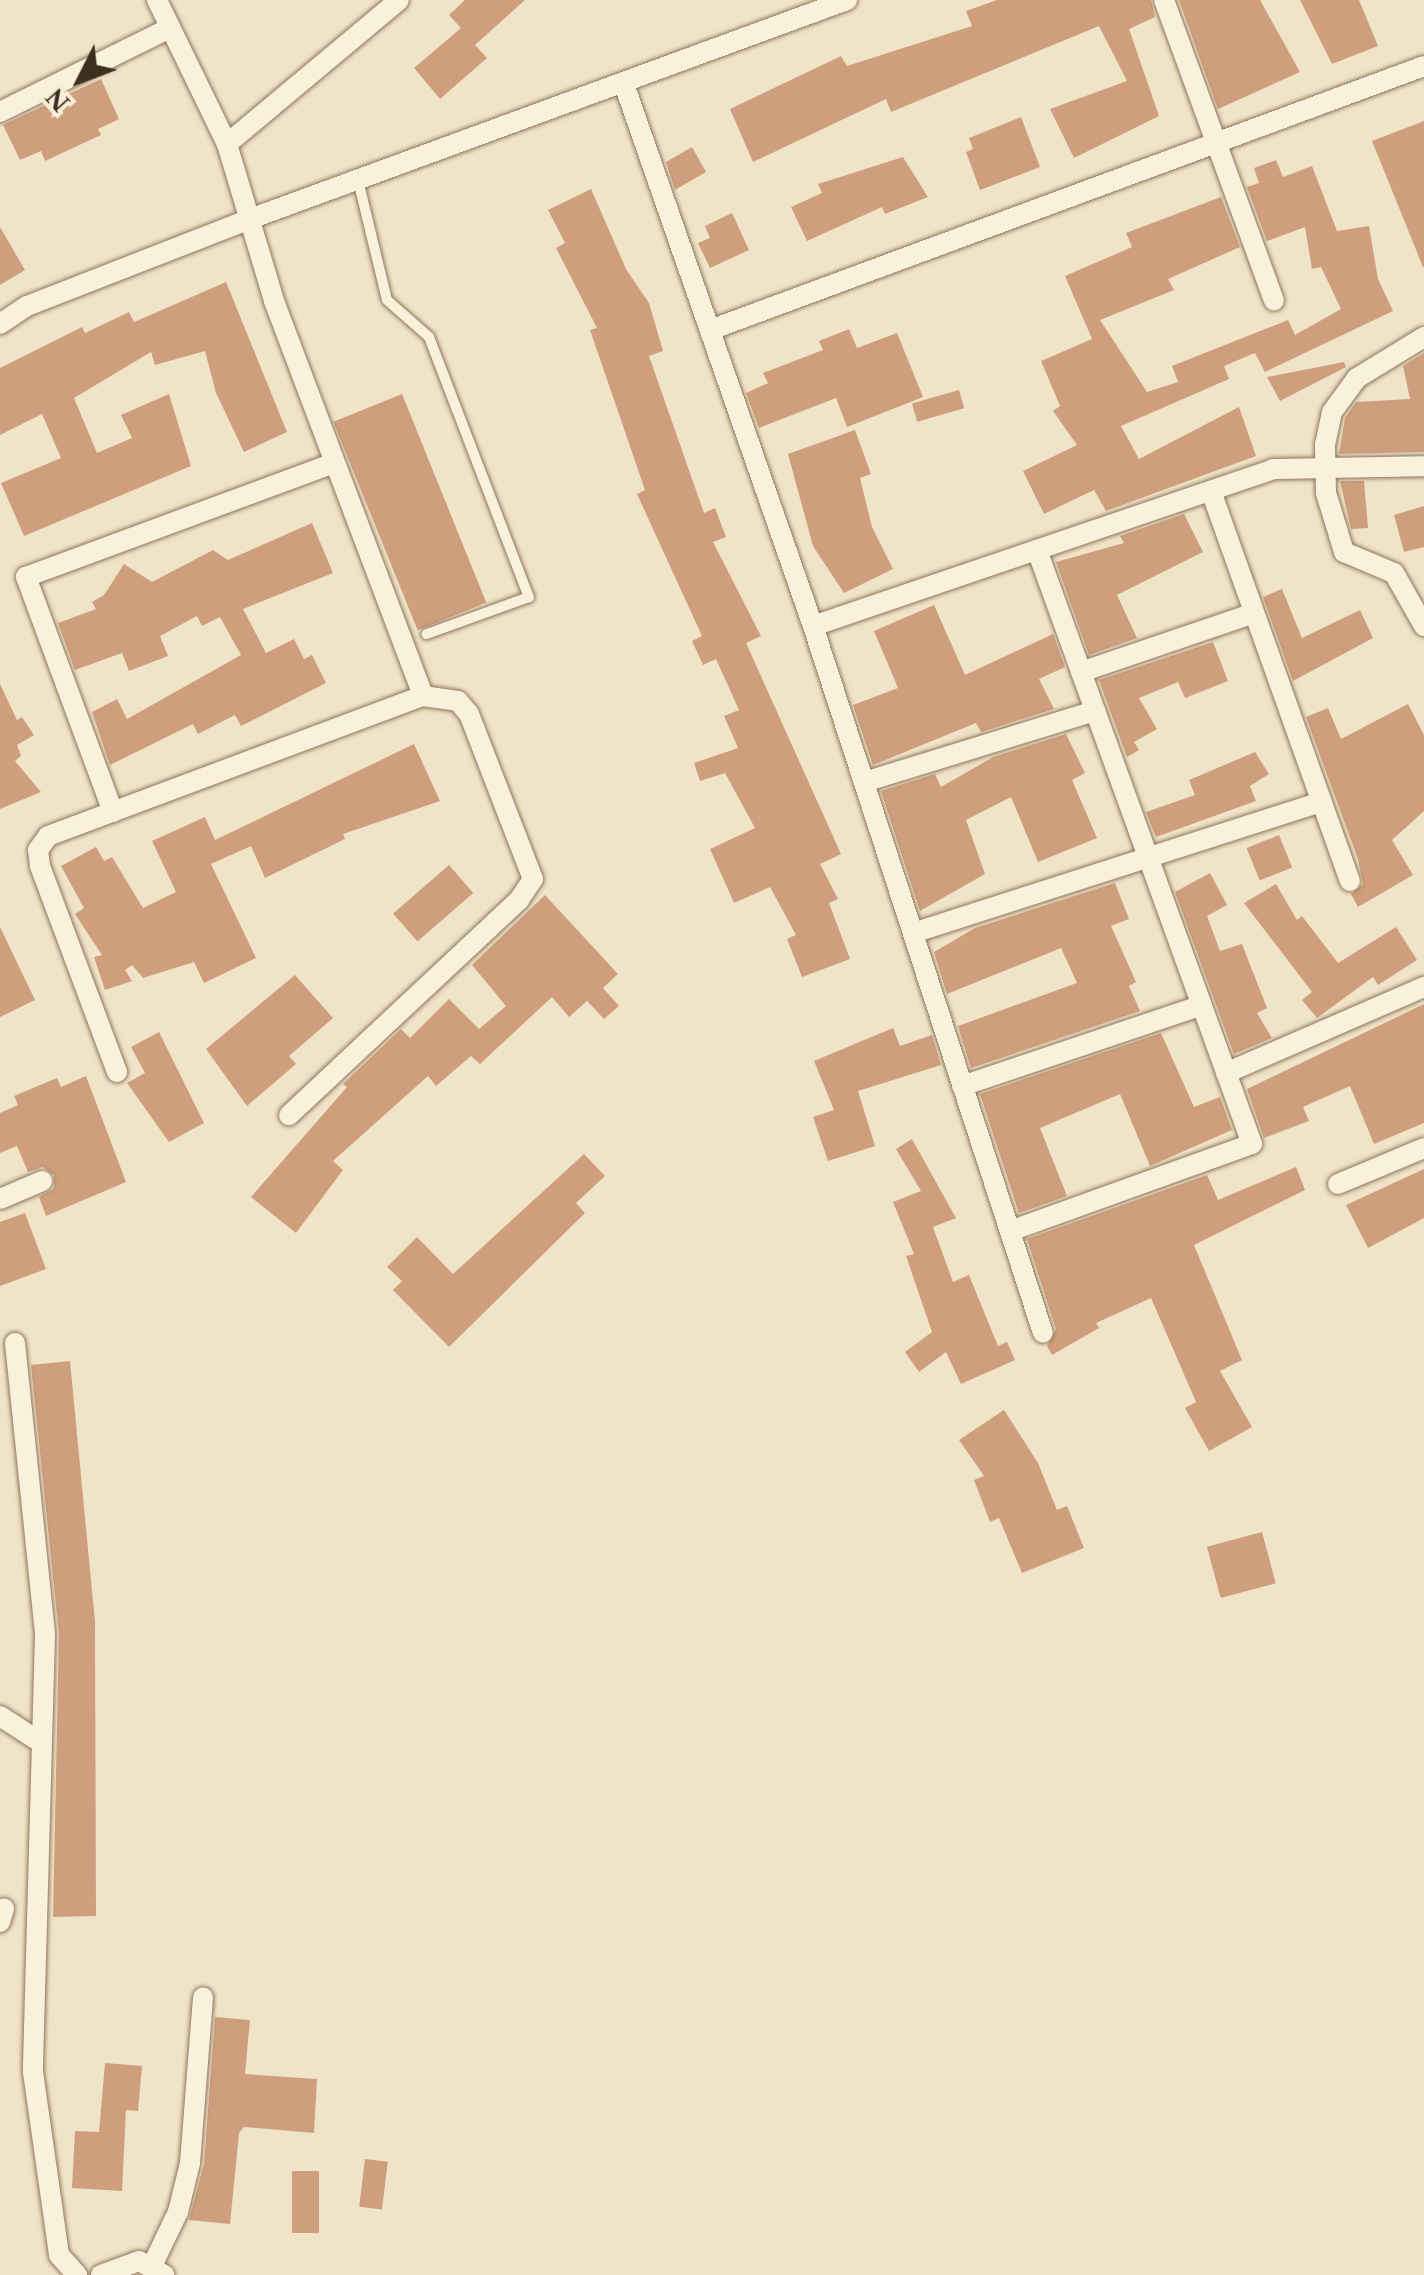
<!DOCTYPE html>
<html>
<head>
<meta charset="utf-8">
<style>
  body { margin:0 }
  #map { position:relative; width:1424px; height:2275px; overflow:hidden; background:#f0e4c8; font-family:"Times New Roman",serif }
  div>[style] { position:absolute }
  [style*='--x'] { left:calc(var(--x)*1px); top:calc(var(--y)*1px); width:calc(var(--w)*1px); rotate:calc(var(--a)*1deg) }
  .building>* { inset:0; background:#cf9f7d; transform-origin:0 0 }
  .roads { filter:drop-shadow(0 0 2px #8d765c) drop-shadow(0 0 2px #8d765c) }
  .lane>* { height:10px; margin:-5px; padding:0 5px; transform-origin:5px; border-radius:5px; background:#faf1dc }
  .street>* { height:20px; margin:-10px; padding:0 10px; transform-origin:10px; border-radius:10px; background:#faf1dc }
  span { translate:-50% -50%; white-space:nowrap; text-align:center; line-height:1.15; -webkit-text-stroke:8px #f7eed8; paint-order:stroke }
  .north { position:absolute; left:30px; top:30px; width:100px; height:100px; -webkit-text-stroke:8px #f7eed8; paint-order:stroke; rotate:228deg; font-size:28px; font-weight:700; line-height:40px; text-align:center; color:#3d2e20 }
  .north::after { content:''; display:block; margin:auto; width:35px; height:45px; background:#3d2e20; clip-path:polygon(50% 0,100% 100%,50% 72%,0 100%) }
</style>
</head>
<body>
<div id="map">
  <div class="building">
    <div style="clip-path:polygon(465px 0,525px 0,475px 45px,487px 58px,440px 99px,414px 68px,461px 28px,449px 15px)"></div>
    <div style="clip-path:polygon(997px 0,1151px 0,1155px 17px,1129px 29px,1159px 116px,1074px 158px,1050px 109px,1127px 81px,1099px 26px,891px 112px,886px 99px,753px 162px,730px 109px,841px 56px,847px 66px,972px 26px,966px 11px)"></div>
    <div style="clip-path:polygon(1179px 0,1260px 0,1300px 72px,1218px 109px)"></div>
    <div style="clip-path:polygon(1300px 0,1359px 0,1378px 46px,1332px 64px)"></div>
    <div style="clip-path:polygon(101px 79px,119px 119px,98px 129px,101px 135px,45px 161px,41px 151px,20px 160px,3px 125px)"></div>
    <div style="clip-path:polygon(1021px 117px,1040px 167px,980px 190px,966px 152px,973px 149px,969px 138px)"></div>
    <div style="clip-path:polygon(1424px 121px,1424px 267px,1423px 267px,1372px 141px)"></div>
    <div style="clip-path:polygon(692px 147px,706px 172px,675px 190px,666px 162px)"></div>
    <div style="clip-path:polygon(903px 157px,928px 197px,885px 214px,882px 207px,807px 241px,791px 207px,822px 193px,818px 184px)"></div>
    <div style="clip-path:polygon(1276px 160px,1283px 177px,1312px 166px,1337px 231px,1369px 226px,1378px 279px,1393px 311px,1265px 372px,1255px 353px,1224px 366px,1229px 379px,1121px 426px,1139px 459px,1239px 407px,1256px 456px,1106px 511px,1094px 490px,1044px 514px,1023px 471px,1077px 445px,1053px 411px,1060px 406px,1041px 361px,1092px 339px,1065px 276px,1132px 247px,1126px 233px,1221px 197px,1240px 247px,1168px 279px,1174px 290px,1100px 320px,1147px 392px,1178px 382px,1172px 366px,1288px 320px,1295px 335px,1341px 309px,1321px 267px,1312px 269px,1305px 227px,1267px 241px,1247px 187px,1259px 183px,1254px 168px)"></div>
    <div style="clip-path:polygon(591px 189px,626px 269px,649px 303px,663px 351px,649px 356px,704px 513px,715px 508px,726px 537px,713px 542px,761px 636px,746px 643px,841px 854px,820px 864px,838px 899px,829px 903px,850px 959px,802px 977px,787px 939px,796px 935px,770px 887px,734px 903px,710px 849px,755px 828px,725px 773px,700px 781px,694px 763px,738px 748px,724px 716px,739px 710px,716px 659px,703px 665px,692px 641px,702px 636px,637px 494px,645px 490px,590px 330px,597px 328px,556px 248px,565px 243px,548px 210px)"></div>
    <div style="clip-path:polygon(732px 213px,749px 250px,710px 268px,698px 243px,710px 238px,705px 226px)"></div>
    <div style="clip-path:polygon(0 227px,25px 270px,0 285px)"></div>
    <div style="clip-path:polygon(226px 282px,287px 432px,244px 452px,216px 393px,205px 351px,155px 365px,151px 352px,74px 398px,97px 453px,132px 438px,121px 415px,169px 394px,191px 466px,24px 536px,1px 483px,61px 458px,42px 414px,0 435px,0 368px,82px 327px,85px 333px,129px 312px,134px 322px)"></div>
    <div style="clip-path:polygon(849px 329px,857px 348px,897px 333px,923px 397px,847px 427px,836px 398px,759px 428px,746px 393px,768px 383px,763px 373px,823px 350px,819px 341px)"></div>
    <div style="clip-path:polygon(1424px 353px,1424px 452px,1339px 454px,1345px 418px,1356px 402px,1410px 399px,1403px 366px)"></div>
    <div style="clip-path:polygon(1344px 362px,1346px 367px,1280px 401px,1267px 377px)"></div>
    <div style="left:959px;top:390px;width:19px;height:49px;rotate:74deg"></div>
    <div style="left:402px;top:394px;width:225px;height:74px;rotate:68deg"></div>
    <div style="clip-path:polygon(855px 430px,871px 474px,860px 478px,872px 527px,893px 569px,844px 593px,813px 546px,788px 454px)"></div>
    <div style="clip-path:polygon(1340px 481px,1364px 481px,1368px 528px,1351px 529px)"></div>
    <div style="clip-path:polygon(1424px 506px,1424px 547px,1404px 552px,1394px 515px)"></div>
    <div style="clip-path:polygon(1184px 514px,1203px 552px,1117px 595px,1137px 638px,1089px 655px,1056px 562px,1124px 543px,1120px 536px)"></div>
    <div style="clip-path:polygon(312px 523px,333px 573px,243px 609px,266px 653px,294px 639px,304px 659px,312px 655px,326px 683px,241px 726px,235px 715px,198px 734px,193px 724px,110px 765px,92px 712px,117px 699px,127px 719px,241px 655px,220px 617px,202px 626px,197px 616px,160px 636px,168px 656px,129px 671px,122px 653px,75px 670px,58px 623px,96px 609px,92px 602px,104px 595px,124px 564px,152px 582px,213px 550px,228px 560px)"></div>
    <div style="clip-path:polygon(1282px 589px,1302px 638px,1360px 610px,1373px 638px,1293px 681px,1263px 597px)"></div>
    <div style="clip-path:polygon(934px 605px,965px 675px,1053px 634px,1065px 667px,1039px 679px,1054px 709px,981px 732px,976px 723px,873px 765px,853px 705px,898px 688px,874px 631px)"></div>
    <div style="clip-path:polygon(1213px 642px,1228px 681px,1185px 698px,1178px 682px,1139px 698px,1157px 729px,1134px 742px,1139px 750px,1127px 757px,1099px 680px)"></div>
    <div style="clip-path:polygon(0 684px,17px 720px,22px 717px,34px 735px,17px 745px,21px 756px,15px 761px,41px 792px,0 809px)"></div>
    <div style="clip-path:polygon(1408px 704px,1424px 735px,1424px 811px,1392px 840px,1413px 875px,1358px 907px,1351px 894px,1363px 884px,1358px 859px,1306px 717px,1328px 708px,1341px 739px)"></div>
    <div style="clip-path:polygon(1066px 734px,1085px 773px,1072px 780px,1097px 838px,1038px 862px,1011px 797px,966px 820px,985px 874px,920px 911px,881px 791px,935px 774px,941px 787px,993px 757px)"></div>
    <div style="clip-path:polygon(414px 744px,440px 801px,343px 834px,345px 839px,265px 878px,251px 846px,211px 864px,256px 958px,204px 983px,194px 962px,143px 978px,132px 965px,125px 970px,132px 981px,105px 990px,94px 957px,102px 955px,75px 914px,84px 908px,61px 866px,96px 847px,104px 861px,112px 857px,143px 908px,176px 892px,152px 841px,205px 817px,215px 840px)"></div>
    <div style="clip-path:polygon(1255px 752px,1269px 774px,1250px 786px,1256px 801px,1156px 837px,1146px 812px,1195px 795px,1189px 780px)"></div>
    <div style="left:1279px;top:835px;width:35px;height:35px;rotate:68deg"></div>
    <div style="left:449px;top:865px;width:37px;height:74px;rotate:49deg"></div>
    <div style="clip-path:polygon(1210px 873px,1227px 905px,1207px 916px,1220px 951px,1242px 944px,1267px 1008px,1257px 1013px,1272px 1038px,1234px 1054px,1175px 892px)"></div>
    <div style="clip-path:polygon(1115px 883px,1129px 919px,1111px 926px,1136px 982px,1129px 986px,1140px 1011px,971px 1068px,958px 1026px,1077px 983px,1061px 948px,947px 994px,934px 952px,975px 928px)"></div>
    <div style="clip-path:polygon(1276px 884px,1297px 920px,1302px 916px,1338px 963px,1396px 927px,1417px 960px,1378px 985px,1373px 977px,1317px 1018px,1302px 1000px,1312px 992px,1244px 903px)"></div>
    <div style="clip-path:polygon(545px 895px,618px 974px,603px 988px,619px 1006px,604px 1019px,587px 1001px,569px 1017px,552px 997px,480px 1064px,471px 1056px,436px 1086px,428px 1076px,333px 1161px,343px 1170px,296px 1233px,251px 1197px,347px 1087px,343px 1084px,401px 1029px,410px 1038px,449px 999px,479px 1029px,506px 1006px,472px 965px)"></div>
    <div style="clip-path:polygon(0 927px,35px 1000px,0 1017px)"></div>
    <div style="clip-path:polygon(295px 975px,333px 1018px,289px 1056px,296px 1064px,247px 1106px,206px 1049px)"></div>
    <div style="clip-path:polygon(1424px 1004px,1424px 1123px,1374px 1144px,1350px 1086px,1303px 1107px,1309px 1121px,1264px 1138px,1247px 1089px)"></div>
    <div style="clip-path:polygon(893px 1028px,900px 1046px,932px 1035px,941px 1065px,858px 1091px,875px 1146px,828px 1161px,813px 1117px,834px 1110px,814px 1061px)"></div>
    <div style="clip-path:polygon(159px 1032px,204px 1123px,169px 1142px,127px 1083px,145px 1073px,131px 1047px)"></div>
    <div style="clip-path:polygon(1161px 1033px,1194px 1107px,1220px 1097px,1232px 1130px,1150px 1166px,1120px 1094px,1040px 1128px,1067px 1196px,1019px 1213px,980px 1094px)"></div>
    <div style="clip-path:polygon(86px 1076px,126px 1182px,46px 1216px,39px 1197px,54px 1188px,54px 1175px,43px 1167px,28px 1172px,17px 1146px,0 1153px,0 1113px,18px 1105px,14px 1096px,57px 1078px,61px 1087px)"></div>
    <div style="clip-path:polygon(912px 1139px,956px 1218px,933px 1227px,953px 1282px,969px 1275px,998px 1346px,1007px 1342px,1015px 1360px,961px 1384px,946px 1352px,919px 1372px,905px 1352px,932px 1332px,906px 1256px,914px 1254px,893px 1202px,921px 1191px,896px 1149px)"></div>
    <div style="clip-path:polygon(584px 1154px,605px 1176px,576px 1203px,585px 1213px,449px 1347px,393px 1290px,402px 1281px,387px 1267px,417px 1237px,453px 1274px)"></div>
    <div style="clip-path:polygon(1296px 1167px,1305px 1190px,1194px 1245px,1242px 1360px,1220px 1371px,1252px 1427px,1209px 1451px,1185px 1408px,1196px 1402px,1151px 1298px,1096px 1323px,1099px 1328px,1052px 1355px,1047px 1346px,1056px 1329px,1027px 1239px,1207px 1175px,1218px 1200px)"></div>
    <div style="clip-path:polygon(1424px 1169px,1424px 1218px,1368px 1248px,1346px 1205px)"></div>
    <div style="clip-path:polygon(25px 1213px,46px 1269px,0 1286px,0 1222px)"></div>
    <div style="clip-path:polygon(70px 1361px,95px 1622px,96px 1916px,53px 1917px,59px 1634px,31px 1365px)"></div>
    <div style="clip-path:polygon(1004px 1410px,1038px 1463px,1057px 1510px,1067px 1506px,1084px 1548px,1022px 1573px,999px 1518px,990px 1522px,974px 1480px,984px 1476px,959px 1440px)"></div>
    <div style="left:1262px;top:1532px;width:53px;height:57px;rotate:75deg"></div>
    <div style="clip-path:polygon(215px 2017px,250px 2020px,245px 2074px,317px 2079px,314px 2133px,244px 2127px,239px 2133px,230px 2224px,189px 2220px,204px 2164px)"></div>
    <div style="clip-path:polygon(105px 2063px,142px 2066px,138px 2111px,126px 2110px,122px 2191px,72px 2188px,75px 2131px,99px 2132px)"></div>
    <div style="left:365px;top:2159px;width:23px;height:48px;rotate:7deg"></div>
    <div style="left:292px;top:2171px;width:27px;height:62px"></div>
  </div>
  <div class="roads">
    <div class="lane">
      <div style="--x:358;--y:180;--w:123;--a:76.4"></div>
      <div style="--x:387;--y:300;--w:56;--a:41.4"></div>
      <div style="--x:429;--y:337;--w:279;--a:69"></div>
      <div style="--x:529;--y:597;--w:109;--a:160.1"></div>
    </div>
    <div class="street">
      <div style="--x:157;--y:0;--w:160;--a:64.1"></div>
      <div style="--x:227;--y:144;--w:164;--a:73.3"></div>
      <div style="--x:274;--y:301;--w:422;--a:69.3"></div>
      <div style="--x:1164;--y:0;--w:320;--a:69.9"></div>
      <div style="--x:624;--y:84;--w:574;--a:70.78"></div>
      <div style="--x:813;--y:626;--w:743;--a:71.98"></div>
      <div style="--x:0;--y:112;--w:190;--a:-26.3"></div>
      <div style="--x:227;--y:144;--w:224;--a:-39.9"></div>
      <div style="--x:0;--y:324;--w:32;--a:-34"></div>
      <div style="--x:27;--y:306;--w:239;--a:-21.3"></div>
      <div style="--x:250;--y:219;--w:636;--a:-20.14"></div>
      <div style="--x:710;--y:330;--w:761;--a:-20.29"></div>
      <div style="--x:1424;--y:337;--w:79;--a:148.5"></div>
      <div style="--x:1357;--y:378;--w:42;--a:126.3"></div>
      <div style="--x:1332;--y:412;--w:33;--a:102"></div>
      <div style="--x:1325;--y:444;--w:49;--a:88.8"></div>
      <div style="--x:1326;--y:493;--w:62;--a:73"></div>
      <div style="--x:1344;--y:552;--w:54;--a:22.8"></div>
      <div style="--x:1394;--y:573;--w:61;--a:60.5"></div>
      <div style="--x:1211;--y:491;--w:414;--a:70.4"></div>
      <div style="--x:813;--y:626;--w:486;--a:-18.8"></div>
      <div style="--x:1273;--y:469;--w:151;--a:-1.1"></div>
      <div style="--x:1081;--y:672;--w:183;--a:-18.8"></div>
      <div style="--x:864;--y:782;--w:242;--a:-17.1"></div>
      <div style="--x:113;--y:812;--w:251;--a:-110.3"></div>
      <div style="--x:26;--y:577;--w:329;--a:-20.3"></div>
      <div style="--x:913;--y:933;--w:429;--a:-17.8"></div>
      <div style="--x:117;--y:1072;--w:220;--a:-110.5"></div>
      <div style="--x:40;--y:866;--w:16;--a:-97"></div>
      <div style="--x:38;--y:850;--w:17;--a:-54"></div>
      <div style="--x:48;--y:836;--w:400;--a:-20.5"></div>
      <div style="--x:423;--y:696;--w:35;--a:8"></div>
      <div style="--x:458;--y:701;--w:17;--a:50"></div>
      <div style="--x:469;--y:714;--w:177;--a:68.8"></div>
      <div style="--x:533;--y:879;--w:25;--a:124"></div>
      <div style="--x:519;--y:900;--w:315;--a:136.9"></div>
      <div style="--x:1226;--y:1073;--w:216;--a:-23.5"></div>
      <div style="--x:962;--y:1086;--w:253;--a:-18.6"></div>
      <div style="--x:1338;--y:1184;--w:93;--a:-22.7"></div>
      <div style="--x:0;--y:1199;--w:46;--a:-23.2"></div>
      <div style="--x:1010;--y:1231;--w:257;--a:-19.8"></div>
      <div style="--x:1252;--y:1144;--w:632;--a:-109.9"></div>
      <div style="--x:15;--y:1343;--w:294;--a:84.1"></div>
      <div style="--x:45;--y:1635;--w:437;--a:91.6"></div>
      <div style="--x:33;--y:2072;--w:185;--a:81.9"></div>
      <div style="--x:59;--y:2255;--w:27;--a:48"></div>
      <div style="--x:0;--y:1716;--w:48;--a:33"></div>
      <div style="--x:0;--y:1922;--w:14;--a:-73"></div>
      <div style="--x:152;--y:2266;--w:60;--a:-64.3"></div>
      <div style="--x:178;--y:2212;--w:50;--a:-76.2"></div>
      <div style="--x:190;--y:2163;--w:166;--a:-85.5"></div>
      <div style="--x:101;--y:2275;--w:40;--a:-20.2"></div>
      <div style="--x:139;--y:2261;--w:29;--a:29"></div>
    </div>
  </div>
  <div class="north">N</div>
</div>
</body>
</html>
